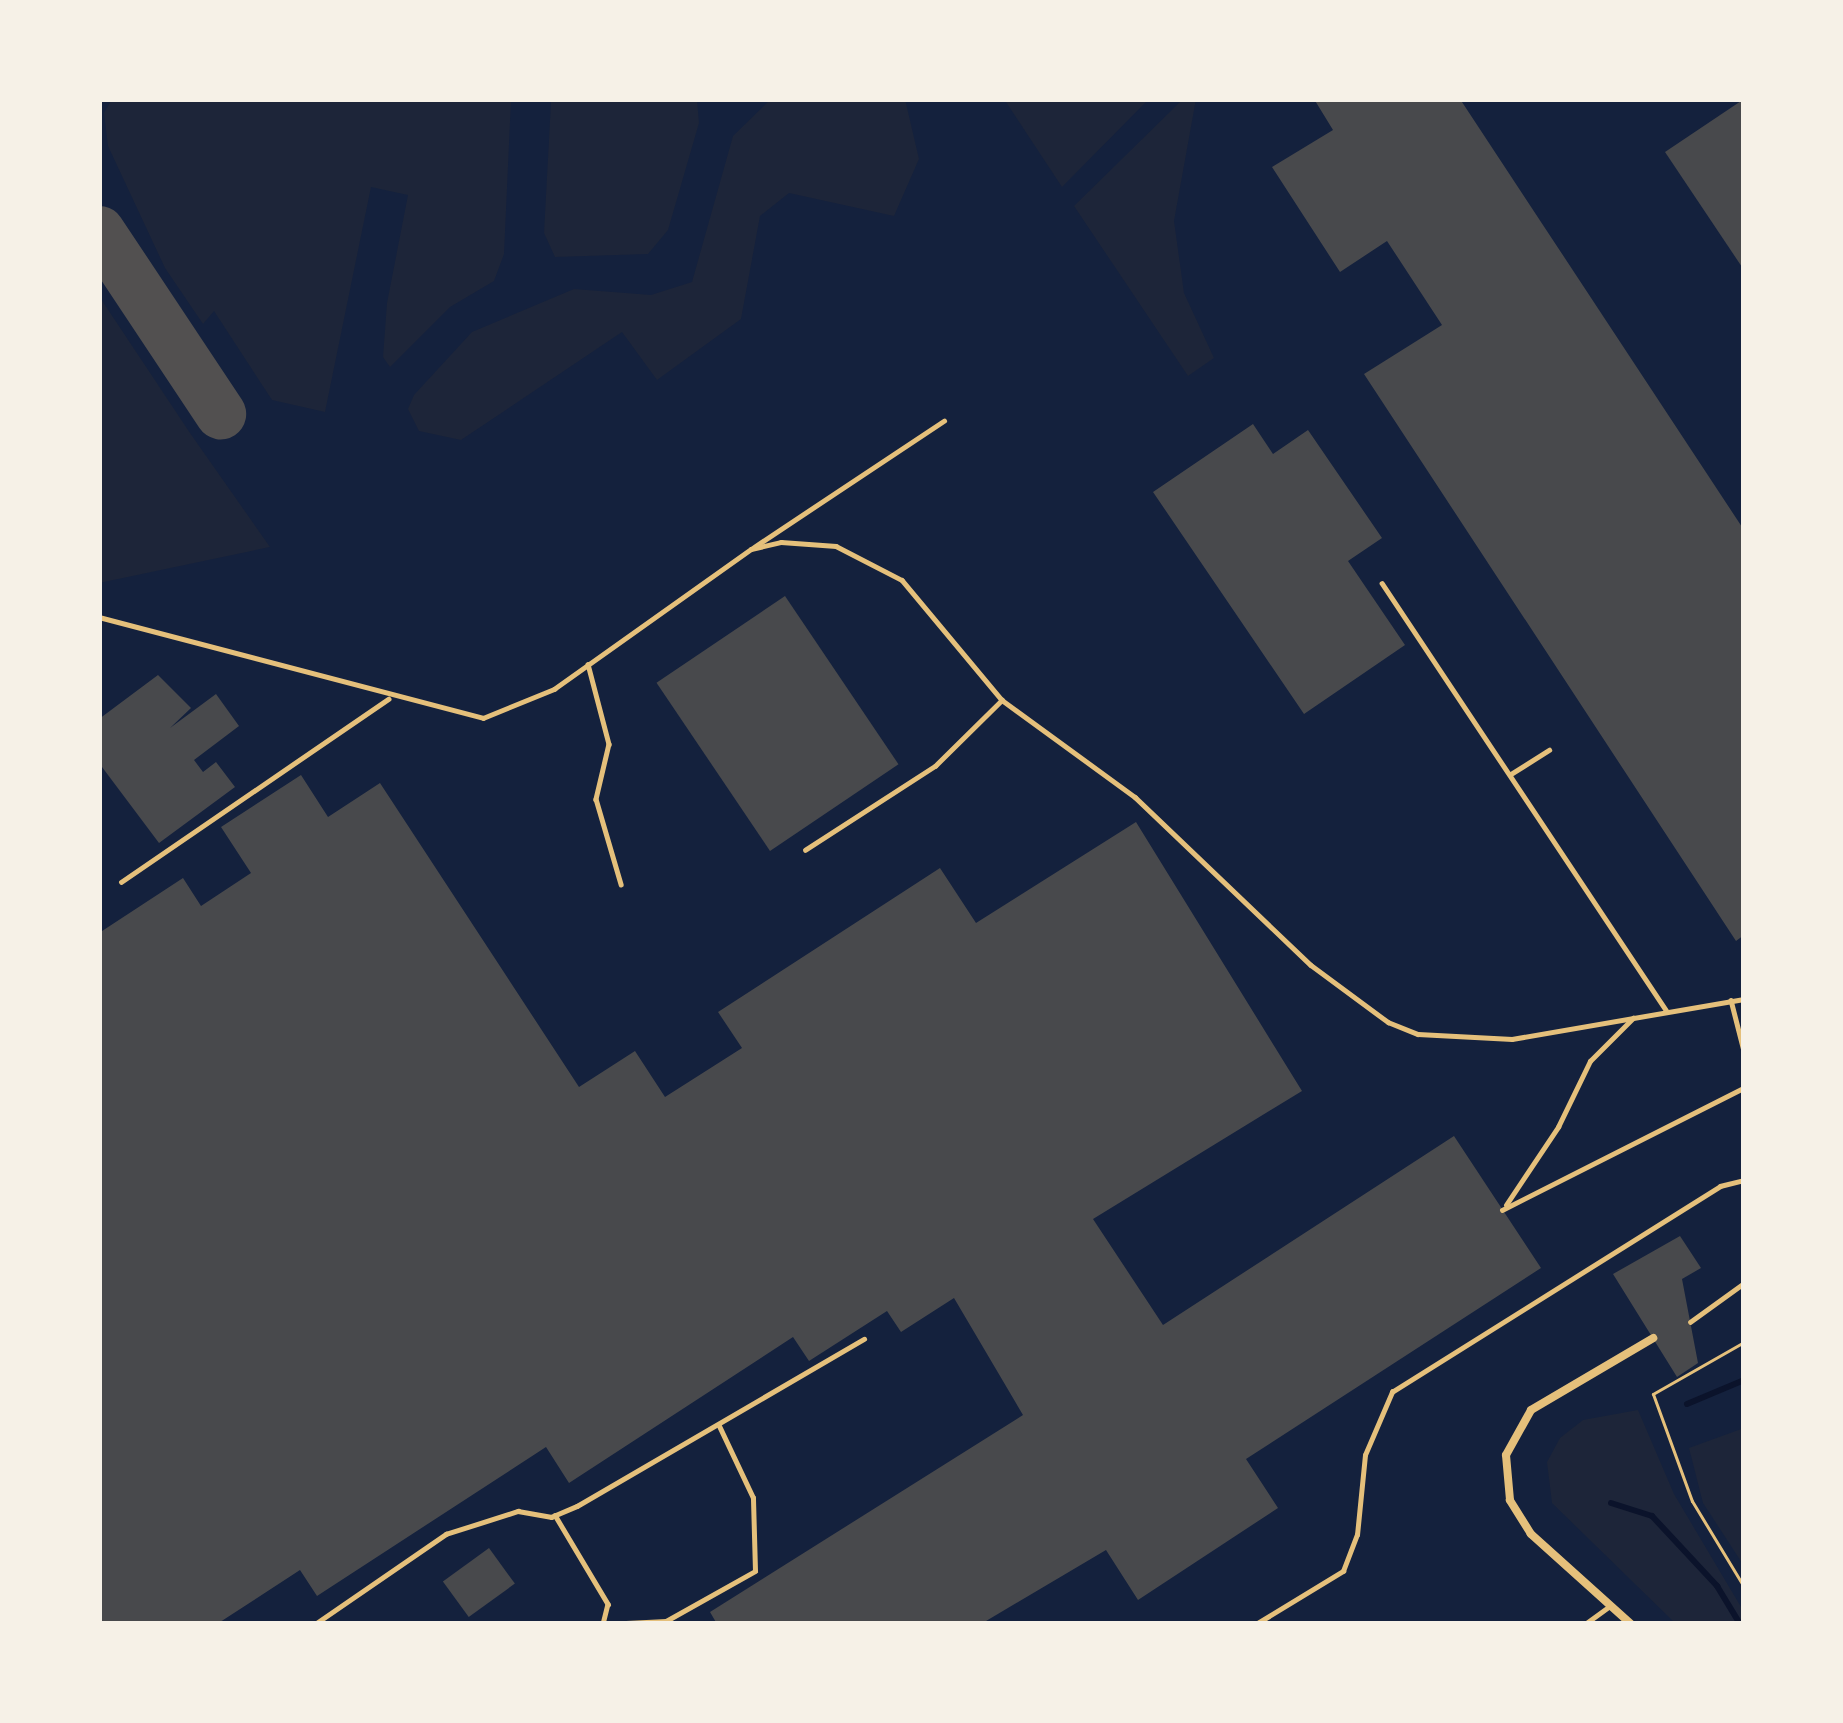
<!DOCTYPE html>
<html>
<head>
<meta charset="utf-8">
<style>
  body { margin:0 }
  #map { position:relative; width:1843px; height:1723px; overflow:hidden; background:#14213d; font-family:Lato,sans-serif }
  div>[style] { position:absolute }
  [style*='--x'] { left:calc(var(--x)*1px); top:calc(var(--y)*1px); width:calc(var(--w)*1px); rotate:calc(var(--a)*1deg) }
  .green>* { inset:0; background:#1d2539 }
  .stream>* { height:6px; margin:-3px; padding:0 3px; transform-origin:3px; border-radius:3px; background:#0b132b }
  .taxiway>* { height:51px; margin:-25.5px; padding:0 25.5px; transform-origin:25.5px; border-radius:25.5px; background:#525050 }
  .building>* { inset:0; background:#48494c; transform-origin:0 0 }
  .path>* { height:3px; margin:-1.5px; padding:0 1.5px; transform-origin:1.5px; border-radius:1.5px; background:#e5c07b }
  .service>* { height:4.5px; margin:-2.25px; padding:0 2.25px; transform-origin:2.25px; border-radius:2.25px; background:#e5c07b }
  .minor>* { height:8px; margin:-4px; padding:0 4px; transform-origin:4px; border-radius:4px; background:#e5c07b }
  span { translate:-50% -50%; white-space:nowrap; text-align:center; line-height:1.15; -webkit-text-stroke:9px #f6f1e7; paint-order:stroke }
  .frame { position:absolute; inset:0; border:102px solid #f6f1e7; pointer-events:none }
</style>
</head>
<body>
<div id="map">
  <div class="green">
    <div style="clip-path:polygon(112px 99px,697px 99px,699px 123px,668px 230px,648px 254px,555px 257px,544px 233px,551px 102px,511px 100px,504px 254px,494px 281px,450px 307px,390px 367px,383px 357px,387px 303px,408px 195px,371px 187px,325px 412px,272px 400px,214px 311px,203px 324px,165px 268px,108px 146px,104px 113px)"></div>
    <div style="clip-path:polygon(771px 99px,905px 99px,919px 159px,894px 216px,789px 193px,760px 216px,741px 319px,657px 380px,622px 332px,461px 440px,419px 431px,408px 409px,414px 395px,472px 332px,574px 289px,651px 295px,692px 282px,733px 136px)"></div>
    <div style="clip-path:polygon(1004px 99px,1149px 99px,1062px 187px)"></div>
    <div style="clip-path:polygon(1196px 99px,1174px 221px,1184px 293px,1214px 358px,1188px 376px,1074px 206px,1180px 102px)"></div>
    <div style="clip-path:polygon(99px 296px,190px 433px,270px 547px,99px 583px)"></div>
    <div style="clip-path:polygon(1638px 1410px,1674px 1494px,1744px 1612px,1744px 1624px,1676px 1624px,1552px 1503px,1547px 1462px,1560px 1438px,1583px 1420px)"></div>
    <div style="clip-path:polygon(1744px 1428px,1744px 1566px,1703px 1503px,1689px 1448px)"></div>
  </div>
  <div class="stream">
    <div style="--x:1687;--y:1404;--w:62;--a:-22.8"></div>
    <div style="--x:1611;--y:1503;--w:43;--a:17.6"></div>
    <div style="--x:1652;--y:1516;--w:96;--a:47.1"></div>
    <div style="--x:1717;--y:1586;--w:44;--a:58.8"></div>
  </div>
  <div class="taxiway">
    <div style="--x:99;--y:231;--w:219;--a:56.4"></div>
  </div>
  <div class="building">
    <div style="clip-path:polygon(1314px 99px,1460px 99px,1744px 530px,1744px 935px,1736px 941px,1364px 374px,1442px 325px,1387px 241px,1340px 272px,1272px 167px,1333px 130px)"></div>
    <div style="clip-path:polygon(1744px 99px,1744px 270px,1665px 152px)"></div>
    <div style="clip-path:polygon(1253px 424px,1273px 454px,1308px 430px,1382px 538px,1348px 561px,1405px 645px,1304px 714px,1153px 492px)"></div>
    <div style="left:785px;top:596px;width:203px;height:155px;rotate:56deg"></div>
    <div style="clip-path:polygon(158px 675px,191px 708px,170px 728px,216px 694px,239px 726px,194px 760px,203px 772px,216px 762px,235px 787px,159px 843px,99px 763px,99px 719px)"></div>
    <div style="clip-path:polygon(301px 775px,328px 817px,380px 783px,579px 1087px,635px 1051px,665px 1097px,742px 1048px,718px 1012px,940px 868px,976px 923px,1136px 822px,1302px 1091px,1093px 1219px,1163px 1325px,1454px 1136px,1541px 1268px,1246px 1459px,1278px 1508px,1138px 1600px,1106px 1550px,981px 1624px,717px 1624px,710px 1612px,1023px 1415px,954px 1298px,901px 1332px,887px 1311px,809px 1361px,793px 1337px,569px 1483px,546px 1447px,317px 1596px,300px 1570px,217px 1624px,99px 1624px,99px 933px,183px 878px,201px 906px,251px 873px,221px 827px)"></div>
    <div style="clip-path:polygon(1680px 1236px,1701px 1268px,1682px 1279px,1698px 1363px,1677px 1377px,1613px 1274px)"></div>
    <div style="left:489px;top:1548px;width:44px;height:57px;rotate:54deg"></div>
  </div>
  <div class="path">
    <div style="--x:1744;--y:1342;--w:105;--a:150.3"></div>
    <div style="--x:1653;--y:1394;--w:114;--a:70"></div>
    <div style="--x:1692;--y:1501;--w:100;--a:58.8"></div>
  </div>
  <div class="service">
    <div style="--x:754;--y:547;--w:228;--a:-33.6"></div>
    <div style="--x:1382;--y:583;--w:513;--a:56.37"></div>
    <div style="--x:99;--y:617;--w:397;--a:14.7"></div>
    <div style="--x:483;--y:718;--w:77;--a:-22.2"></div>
    <div style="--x:554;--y:689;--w:242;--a:-35.4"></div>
    <div style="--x:751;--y:549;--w:31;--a:-13"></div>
    <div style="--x:781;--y:542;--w:55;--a:4.2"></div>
    <div style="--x:836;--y:546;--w:74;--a:27.3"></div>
    <div style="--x:902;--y:580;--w:156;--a:50.2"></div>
    <div style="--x:1002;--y:700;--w:165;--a:36.1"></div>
    <div style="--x:1135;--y:797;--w:243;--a:43.7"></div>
    <div style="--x:1311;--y:965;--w:96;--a:36.5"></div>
    <div style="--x:1388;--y:1022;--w:32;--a:22"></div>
    <div style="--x:1418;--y:1034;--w:94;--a:3"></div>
    <div style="--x:1512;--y:1039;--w:235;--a:-9.8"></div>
    <div style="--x:588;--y:664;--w:83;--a:75.3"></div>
    <div style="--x:609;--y:744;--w:57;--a:103.3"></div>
    <div style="--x:596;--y:799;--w:89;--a:73.6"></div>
    <div style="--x:1511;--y:774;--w:45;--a:-32.3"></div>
    <div style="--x:805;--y:850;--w:155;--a:-32.9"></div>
    <div style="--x:935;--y:766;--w:94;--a:-44.6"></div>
    <div style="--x:121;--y:882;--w:324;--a:-34.4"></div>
    <div style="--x:1731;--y:1000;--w:53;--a:75.7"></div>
    <div style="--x:1506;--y:1205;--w:94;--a:-56.3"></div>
    <div style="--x:1558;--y:1127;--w:73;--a:-64.1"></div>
    <div style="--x:1590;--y:1061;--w:61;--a:-45"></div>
    <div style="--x:1502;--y:1210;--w:271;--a:-26.8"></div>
    <div style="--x:1690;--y:1322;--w:67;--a:-35.8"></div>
    <div style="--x:555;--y:1515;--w:104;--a:59.2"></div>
    <div style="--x:608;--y:1604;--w:21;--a:104"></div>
    <div style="--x:315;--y:1624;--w:159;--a:-34.5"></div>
    <div style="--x:446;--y:1534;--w:76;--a:-17.7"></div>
    <div style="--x:518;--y:1511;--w:34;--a:10"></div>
    <div style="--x:551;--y:1517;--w:28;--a:-23"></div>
    <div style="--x:577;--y:1506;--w:332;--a:-30.2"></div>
    <div style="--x:606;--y:1624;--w:60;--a:-2.9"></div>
    <div style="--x:666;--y:1621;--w:102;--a:-29.3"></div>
    <div style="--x:755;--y:1571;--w:73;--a:-91.6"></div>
    <div style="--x:753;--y:1498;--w:80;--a:-115.3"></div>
    <div style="--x:1256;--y:1624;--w:102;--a:-31.3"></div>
    <div style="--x:1343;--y:1571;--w:39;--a:-69"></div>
    <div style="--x:1357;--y:1535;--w:80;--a:-84.3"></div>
    <div style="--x:1365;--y:1455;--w:69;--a:-66.8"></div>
    <div style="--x:1392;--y:1392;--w:387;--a:-32.1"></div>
    <div style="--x:1720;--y:1186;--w:25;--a:-14"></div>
    <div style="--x:1585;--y:1624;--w:31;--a:-36"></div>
  </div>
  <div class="minor">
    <div style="--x:1631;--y:1624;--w:135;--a:-138"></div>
    <div style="--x:1531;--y:1534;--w:40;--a:-122"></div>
    <div style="--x:1510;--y:1500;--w:45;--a:-95.1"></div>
    <div style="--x:1506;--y:1455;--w:51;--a:-60.9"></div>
    <div style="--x:1531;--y:1410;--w:142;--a:-30.5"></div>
  </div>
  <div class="frame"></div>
</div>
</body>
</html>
